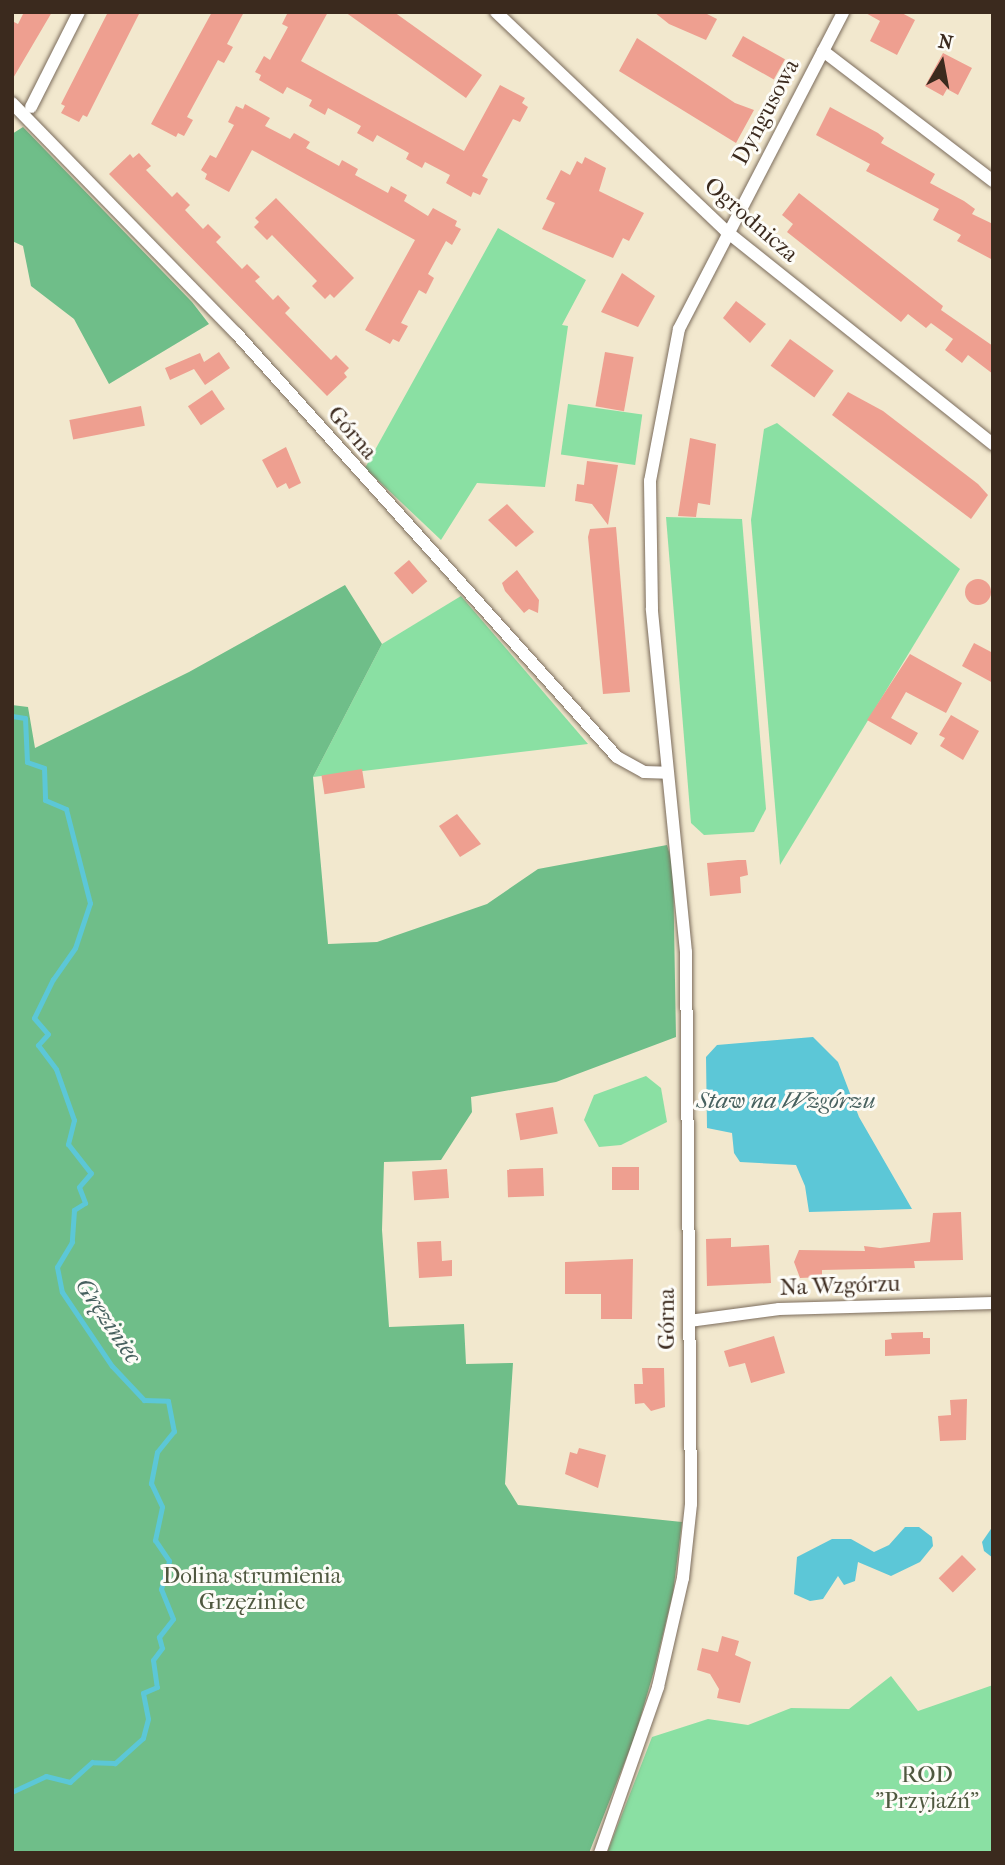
<!DOCTYPE html>
<html>
<head>
<meta charset="utf-8">
<style>
  body { margin:0 }
  #map { position:relative; width:1005px; height:1865px; overflow:hidden; background:#f2e8ce; font-family:"IM FELL French Canon",serif }
  div>[style] { position:absolute }
  [style*='--x'] { left:calc(var(--x)*1px); top:calc(var(--y)*1px); width:calc(var(--w)*1px); rotate:calc(var(--a)*1deg) }
  .green>* { inset:0; background:#8ae0a3; transform-origin:0 0 }
  .forest>* { inset:0; background:#6fbe89 }
  .water>* { inset:0; background:#5cc7d7 }
  .stream>* { height:5px; margin:-2.5px; padding:0 2.5px; transform-origin:2.5px; border-radius:2.5px; background:#5cc7d7 }
  .building>* { inset:0; background:#ee9f90; transform-origin:0 0 }
  .round { border-radius:50% }
  .roads { filter:drop-shadow(0 0 2px #7b6c5c) drop-shadow(0 0 2px #7b6c5c) }
  .street>* { height:12px; margin:-6px; padding:0 6px; transform-origin:6px; border-radius:6px; background:#fff }
  span { translate:-50% -50%; white-space:nowrap; text-align:center; line-height:1.15; -webkit-text-stroke:6px #fdfcf7; paint-order:stroke }
  .street-label { font-size:23px; color:#3b2a1e }
  .park-label { font-size:23px; color:#4f583f }
  .water-label { font-size:24px; color:#47615f; font-style:italic }
  .frame { position:absolute; inset:0; border:14px solid #3b2a1e; pointer-events:none }
  .north { position:absolute; left:907px; top:28px; width:70px; height:70px; -webkit-text-stroke:5px #fdfcf7; paint-order:stroke; rotate:10deg; font-size:19px; font-weight:700; line-height:28px; text-align:center; color:#3b2a1e }
  .north::after { content:''; display:block; margin:auto; width:24px; height:32px; background:#3b2a1e; clip-path:polygon(50% 0,100% 100%,50% 72%,0 100%) }
</style>
</head>
<body>
<div id="map">
  <div class="green">
    <div style="clip-path:polygon(498px 228px,586px 280px,562px 325px,568px 326px,545px 487px,477px 483px,441px 540px,365px 468px)"></div>
    <div style="left:568px;top:404px;width:75px;height:51px;rotate:8deg"></div>
    <div style="clip-path:polygon(777px 423px,960px 569px,780px 865px,751px 520px,764px 429px)"></div>
    <div style="clip-path:polygon(666px 517px,742px 519px,766px 809px,754px 832px,704px 835px,691px 823px)"></div>
    <div style="clip-path:polygon(461px 596px,588px 744px,313px 777px,382px 644px)"></div>
    <div style="clip-path:polygon(646px 1076px,661px 1088px,667px 1122px,621px 1145px,599px 1147px,584px 1120px,594px 1095px)"></div>
    <div style="clip-path:polygon(891px 1676px,918px 1711px,993px 1685px,993px 1853px,607px 1853px,652px 1737px,708px 1719px,748px 1725px,791px 1708px,849px 1709px)"></div>
  </div>
  <div class="forest">
    <div style="clip-path:polygon(23px 127px,192px 302px,209px 324px,109px 384px,74px 319px,31px 286px,23px 246px,12px 241px,12px 134px)"></div>
    <div style="clip-path:polygon(345px 585px,382px 644px,313px 777px,328px 944px,377px 942px,487px 904px,538px 869px,667px 845px,673px 866px,676px 1037px,556px 1082px,471px 1097px,472px 1112px,441px 1160px,384px 1162px,382px 1230px,389px 1327px,464px 1324px,466px 1364px,513px 1363px,505px 1484px,518px 1505px,682px 1522px,673px 1593px,654px 1671px,635px 1736px,589px 1853px,12px 1853px,12px 705px,28px 707px,35px 748px,189px 672px)"></div>
  </div>
  <div class="water">
    <div style="clip-path:polygon(813px 1037px,838px 1062px,859px 1117px,912px 1209px,809px 1212px,805px 1186px,796px 1165px,740px 1162px,734px 1153px,732px 1133px,707px 1128px,706px 1057px,717px 1045px)"></div>
    <div style="clip-path:polygon(993px 1526px,993px 1558px,984px 1551px,982px 1542px)"></div>
    <div style="clip-path:polygon(905px 1527px,919px 1527px,932px 1537px,933px 1546px,920px 1562px,891px 1576px,858px 1562px,855px 1581px,844px 1585px,838px 1576px,823px 1599px,810px 1601px,794px 1594px,797px 1557px,832px 1539px,851px 1539px,874px 1552px,889px 1545px)"></div>
  </div>
  <div class="stream">
    <div style="--x:12;--y:716;--w:13;--a:9"></div>
    <div style="--x:25;--y:718;--w:44;--a:87.4"></div>
    <div style="--x:27;--y:762;--w:18;--a:19"></div>
    <div style="--x:44;--y:768;--w:32;--a:88"></div>
    <div style="--x:45;--y:800;--w:23;--a:23"></div>
    <div style="--x:66;--y:809;--w:97;--a:75.7"></div>
    <div style="--x:90;--y:903;--w:47;--a:108.4"></div>
    <div style="--x:75;--y:948;--w:38;--a:125"></div>
    <div style="--x:53;--y:979;--w:43;--a:116"></div>
    <div style="--x:34;--y:1018;--w:21;--a:49"></div>
    <div style="--x:48;--y:1034;--w:15;--a:132"></div>
    <div style="--x:38;--y:1045;--w:30;--a:53"></div>
    <div style="--x:56;--y:1069;--w:54;--a:70.6"></div>
    <div style="--x:74;--y:1120;--w:25;--a:104"></div>
    <div style="--x:68;--y:1144;--w:37;--a:52"></div>
    <div style="--x:91;--y:1173;--w:18;--a:131"></div>
    <div style="--x:79;--y:1187;--w:17;--a:69"></div>
    <div style="--x:85;--y:1203;--w:13;--a:148"></div>
    <div style="--x:74;--y:1210;--w:32;--a:94"></div>
    <div style="--x:72;--y:1242;--w:29;--a:121"></div>
    <div style="--x:57;--y:1267;--w:25;--a:79"></div>
    <div style="--x:62;--y:1292;--w:89;--a:56"></div>
    <div style="--x:112;--y:1366;--w:47;--a:46.7"></div>
    <div style="--x:144;--y:1400;--w:24;--a:2"></div>
    <div style="--x:168;--y:1401;--w:31;--a:79"></div>
    <div style="--x:174;--y:1431;--w:27;--a:129"></div>
    <div style="--x:157;--y:1452;--w:32;--a:101"></div>
    <div style="--x:151;--y:1483;--w:26;--a:65"></div>
    <div style="--x:162;--y:1507;--w:34;--a:102"></div>
    <div style="--x:155;--y:1540;--w:25;--a:56"></div>
    <div style="--x:169;--y:1561;--w:29;--a:106"></div>
    <div style="--x:161;--y:1589;--w:32;--a:68"></div>
    <div style="--x:173;--y:1619;--w:23;--a:128"></div>
    <div style="--x:159;--y:1637;--w:11;--a:75"></div>
    <div style="--x:162;--y:1648;--w:15;--a:127"></div>
    <div style="--x:153;--y:1660;--w:27;--a:82"></div>
    <div style="--x:157;--y:1687;--w:15;--a:157"></div>
    <div style="--x:143;--y:1693;--w:26;--a:79"></div>
    <div style="--x:148;--y:1719;--w:20;--a:105"></div>
    <div style="--x:143;--y:1738;--w:38;--a:138"></div>
    <div style="--x:115;--y:1763;--w:23;--a:-178"></div>
    <div style="--x:92;--y:1762;--w:30;--a:138"></div>
    <div style="--x:70;--y:1782;--w:25;--a:-166"></div>
    <div style="--x:46;--y:1776;--w:38;--a:155"></div>
  </div>
  <div class="building">
    <div style="clip-path:polygon(24px 12px,52px 12px,12px 80px,12px 21px,18px 24px)"></div>
    <div style="clip-path:polygon(108px 12px,140px 12px,87px 117px,83px 115px,79px 122px,61px 113px,65px 106px,61px 104px)"></div>
    <div style="clip-path:polygon(212px 12px,244px 12px,227px 44px,233px 47px,224px 63px,218px 60px,187px 117px,193px 120px,184px 136px,178px 133px,176px 137px,151px 124px)"></div>
    <div style="clip-path:polygon(288px 12px,328px 12px,301px 61px,464px 151px,500px 85px,525px 98px,522px 103px,528px 107px,520px 122px,513px 119px,482px 176px,488px 179px,480px 195px,473px 192px,471px 197px,446px 183px,450px 175px,425px 162px,422px 168px,406px 159px,409px 153px,377px 135px,373px 142px,357px 133px,361px 126px,328px 108px,325px 115px,309px 106px,312px 100px,287px 87px,283px 94px,259px 80px,261px 75px,255px 72px,264px 56px,270px 60px,288px 27px,282px 24px)"></div>
    <div style="clip-path:polygon(345px 12px,394px 12px,482px 75px,466px 98px)"></div>
    <div style="clip-path:polygon(654px 12px,703px 12px,717px 19px,706px 40px,669px 24px)"></div>
    <div style="clip-path:polygon(864px 12px,900px 12px,915px 20px,897px 55px,870px 41px,880px 21px)"></div>
    <div style="left:743px;top:36px;width:48px;height:23px;rotate:29deg"></div>
    <div style="clip-path:polygon(637px 38px,735px 103px,754px 110px,736px 143px,619px 71px)"></div>
    <div style="clip-path:polygon(943px 53px,972px 68px,958px 95px,947px 89px,943px 96px,925px 86px)"></div>
    <div style="clip-path:polygon(245px 104px,270px 118px,265px 126px,290px 139px,294px 133px,310px 142px,306px 148px,339px 166px,342px 160px,358px 169px,355px 175px,388px 193px,391px 186px,407px 195px,404px 201px,428px 216px,433px 208px,457px 221px,455px 226px,461px 229px,452px 245px,446px 241px,428px 274px,434px 278px,426px 294px,419px 290px,401px 323px,408px 326px,399px 342px,393px 339px,390px 344px,365px 330px,415px 240px,252px 150px,229px 192px,205px 179px,207px 174px,201px 170px,210px 155px,216px 158px,234px 125px,228px 122px,236px 106px,243px 109px)"></div>
    <div style="clip-path:polygon(830px 107px,878px 133px,884px 138px,881px 143px,935px 174px,930px 183px,964px 201px,975px 209px,972px 214px,993px 224px,993px 260px,957px 241px,961px 235px,933px 220px,939px 209px,866px 171px,870px 164px,816px 135px)"></div>
    <div style="clip-path:polygon(139px 153px,151px 166px,146px 170px,172px 197px,177px 192px,190px 205px,185px 210px,203px 229px,208px 224px,221px 237px,216px 242px,242px 269px,247px 264px,260px 277px,255px 281px,273px 300px,278px 295px,290px 308px,285px 313px,331px 360px,336px 355px,349px 368px,344px 373px,347px 377px,327px 396px,109px 174px,130px 154px,133px 158px)"></div>
    <div style="clip-path:polygon(585px 157px,606px 168px,599px 191px,644px 213px,629px 241px,623px 238px,613px 258px,542px 229px,555px 203px,546px 199px,561px 170px,570px 175px,577px 161px,582px 164px)"></div>
    <div style="clip-path:polygon(799px 193px,943px 306px,941px 310px,993px 346px,993px 374px,968px 355px,962px 363px,945px 350px,953px 339px,931px 323px,926px 328px,908px 314px,901px 322px,787px 232px,793px 224px,782px 215px)"></div>
    <div style="clip-path:polygon(276px 198px,354px 278px,334px 298px,330px 294px,325px 299px,312px 286px,317px 281px,272px 235px,267px 240px,254px 227px,259px 222px,255px 218px)"></div>
    <div style="clip-path:polygon(622px 273px,655px 296px,638px 327px,601px 312px)"></div>
    <div style="clip-path:polygon(736px 301px,766px 324px,750px 343px,723px 318px)"></div>
    <div style="left:790px;top:339px;width:54px;height:33px;rotate:36deg"></div>
    <div style="clip-path:polygon(219px 352px,230px 368px,205px 385px,194px 369px,170px 380px,165px 368px,200px 353px,204px 362px)"></div>
    <div style="left:605px;top:352px;width:29px;height:55px;rotate:10deg"></div>
    <div style="left:212px;top:390px;width:23px;height:29px;rotate:56deg"></div>
    <div style="clip-path:polygon(848px 392px,883px 411px,978px 484px,988px 495px,971px 519px,832px 415px)"></div>
    <div style="left:141px;top:406px;width:20px;height:73px;rotate:79deg"></div>
    <div style="clip-path:polygon(690px 438px,716px 444px,710px 505px,698px 503px,696px 517px,678px 516px)"></div>
    <div style="clip-path:polygon(286px 447px,301px 483px,289px 489px,286px 483px,277px 488px,262px 460px)"></div>
    <div style="clip-path:polygon(587px 461px,618px 465px,608px 525px,592px 504px,575px 501px,577px 484px,584px 485px)"></div>
    <div style="clip-path:polygon(507px 504px,534px 532px,516px 547px,488px 520px)"></div>
    <div style="clip-path:polygon(616px 527px,630px 692px,603px 694px,588px 537px,590px 529px)"></div>
    <div style="left:409px;top:560px;width:28px;height:20px;rotate:49deg"></div>
    <div style="clip-path:polygon(517px 570px,539px 600px,538px 613px,529px 609px,524px 613px,505px 591px,502px 583px)"></div>
    <div class="round" style="left:965px;top:579px;width:26px;height:26px"></div>
    <div style="clip-path:polygon(974px 643px,993px 653px,993px 683px,962px 666px)"></div>
    <div style="clip-path:polygon(910px 654px,962px 683px,946px 713px,906px 692px,891px 718px,918px 733px,911px 745px,867px 720px)"></div>
    <div style="clip-path:polygon(951px 715px,979px 731px,963px 760px,940px 746px,945px 738px,939px 735px)"></div>
    <div style="left:362px;top:769px;width:19px;height:41px;rotate:81deg"></div>
    <div style="clip-path:polygon(457px 814px,481px 844px,460px 857px,439px 826px)"></div>
    <div style="clip-path:polygon(738px 860px,746px 860px,748px 875px,740px 877px,741px 893px,710px 896px,707px 863px)"></div>
    <div style="left:553px;top:1107px;width:27px;height:38px;rotate:80deg"></div>
    <div style="left:612px;top:1167px;width:27px;height:23px"></div>
    <div style="left:543px;top:1168px;width:28px;height:36px;rotate:88deg"></div>
    <div style="left:447px;top:1169px;width:29px;height:35px;rotate:86deg"></div>
    <div style="clip-path:polygon(961px 1212px,963px 1260px,914px 1261px,915px 1268px,822px 1270px,822px 1277px,800px 1278px,794px 1262px,799px 1250px,865px 1251px,864px 1246px,880px 1248px,930px 1242px,933px 1213px)"></div>
    <div style="clip-path:polygon(731px 1238px,731px 1247px,769px 1245px,771px 1283px,707px 1286px,706px 1239px)"></div>
    <div style="clip-path:polygon(441px 1241px,442px 1261px,452px 1260px,452px 1276px,419px 1278px,417px 1242px)"></div>
    <div style="clip-path:polygon(633px 1259px,632px 1319px,601px 1319px,601px 1294px,565px 1294px,565px 1262px)"></div>
    <div style="clip-path:polygon(923px 1332px,923px 1338px,930px 1338px,930px 1354px,885px 1356px,885px 1340px,892px 1339px,891px 1333px)"></div>
    <div style="clip-path:polygon(774px 1336px,785px 1373px,751px 1383px,745px 1363px,729px 1367px,724px 1351px)"></div>
    <div style="clip-path:polygon(642px 1368px,664px 1368px,665px 1407px,651px 1411px,644px 1403px,635px 1404px,634px 1384px,643px 1384px)"></div>
    <div style="clip-path:polygon(967px 1399px,966px 1440px,940px 1441px,938px 1416px,951px 1415px,950px 1400px)"></div>
    <div style="clip-path:polygon(579px 1448px,606px 1455px,598px 1488px,565px 1474px,570px 1452px,577px 1454px)"></div>
    <div style="left:962px;top:1555px;width:20px;height:33px;rotate:45deg"></div>
    <div style="clip-path:polygon(722px 1636px,739px 1641px,735px 1655px,751px 1662px,740px 1703px,717px 1698px,719px 1689px,710px 1674px,697px 1670px,702px 1648px,718px 1652px)"></div>
  </div>
  <div class="roads">
    <div class="street">
      <div style="--x:496;--y:12;--w:318;--a:43.6"></div>
      <div style="--x:726;--y:231;--w:342;--a:38.6"></div>
      <div style="--x:823;--y:51;--w:214;--a:37.4"></div>
      <div style="--x:12;--y:103;--w:321;--a:45.8"></div>
      <div style="--x:236;--y:333;--w:570;--a:48.06"></div>
      <div style="--x:617;--y:757;--w:31;--a:29"></div>
      <div style="--x:644;--y:772;--w:23;--a:2"></div>
      <div style="--x:31;--y:107;--w:106;--a:-63.2"></div>
      <div style="--x:689;--y:1321;--w:91;--a:-7.6"></div>
      <div style="--x:779;--y:1309;--w:214;--a:-1.6"></div>
      <div style="--x:600;--y:1853;--w:176;--a:-70.7"></div>
      <div style="--x:658;--y:1687;--w:112;--a:-77.1"></div>
      <div style="--x:683;--y:1578;--w:74;--a:-83.8"></div>
      <div style="--x:691;--y:1504;--w:552;--a:-90.52"></div>
      <div style="--x:686;--y:952;--w:345;--a:-95.7"></div>
      <div style="--x:652;--y:609;--w:128;--a:-90.9"></div>
      <div style="--x:650;--y:481;--w:155;--a:-79.2"></div>
      <div style="--x:679;--y:329;--w:357;--a:-62.6"></div>
    </div>
  </div>
  <div class="street-label">
    <span style="left:766px;top:112px;rotate:-62deg">Dyngusowa</span>
    <span style="left:751px;top:220px;rotate:41deg">Ogrodnicza</span>
    <span style="left:352px;top:433px;rotate:49deg">Górna</span>
    <span style="left:840px;top:1286px;rotate:-2deg">Na Wzgórzu</span>
    <span style="left:667px;top:1319px;rotate:-90deg">Górna</span>
  </div>
  <div class="park-label">
    <span style="left:252px;top:1589px">Dolina strumienia<br>Grzęziniec</span>
    <span style="left:927px;top:1788px">ROD<br>"Przyjaźń"</span>
  </div>
  <div class="water-label">
    <span style="left:786px;top:1101px">Staw na Wzgórzu</span>
    <span style="left:108px;top:1321px;rotate:56deg">Gręziniec</span>
  </div>
  <div class="frame"></div>
  <div class="north">N</div>
</div>
</body>
</html>
